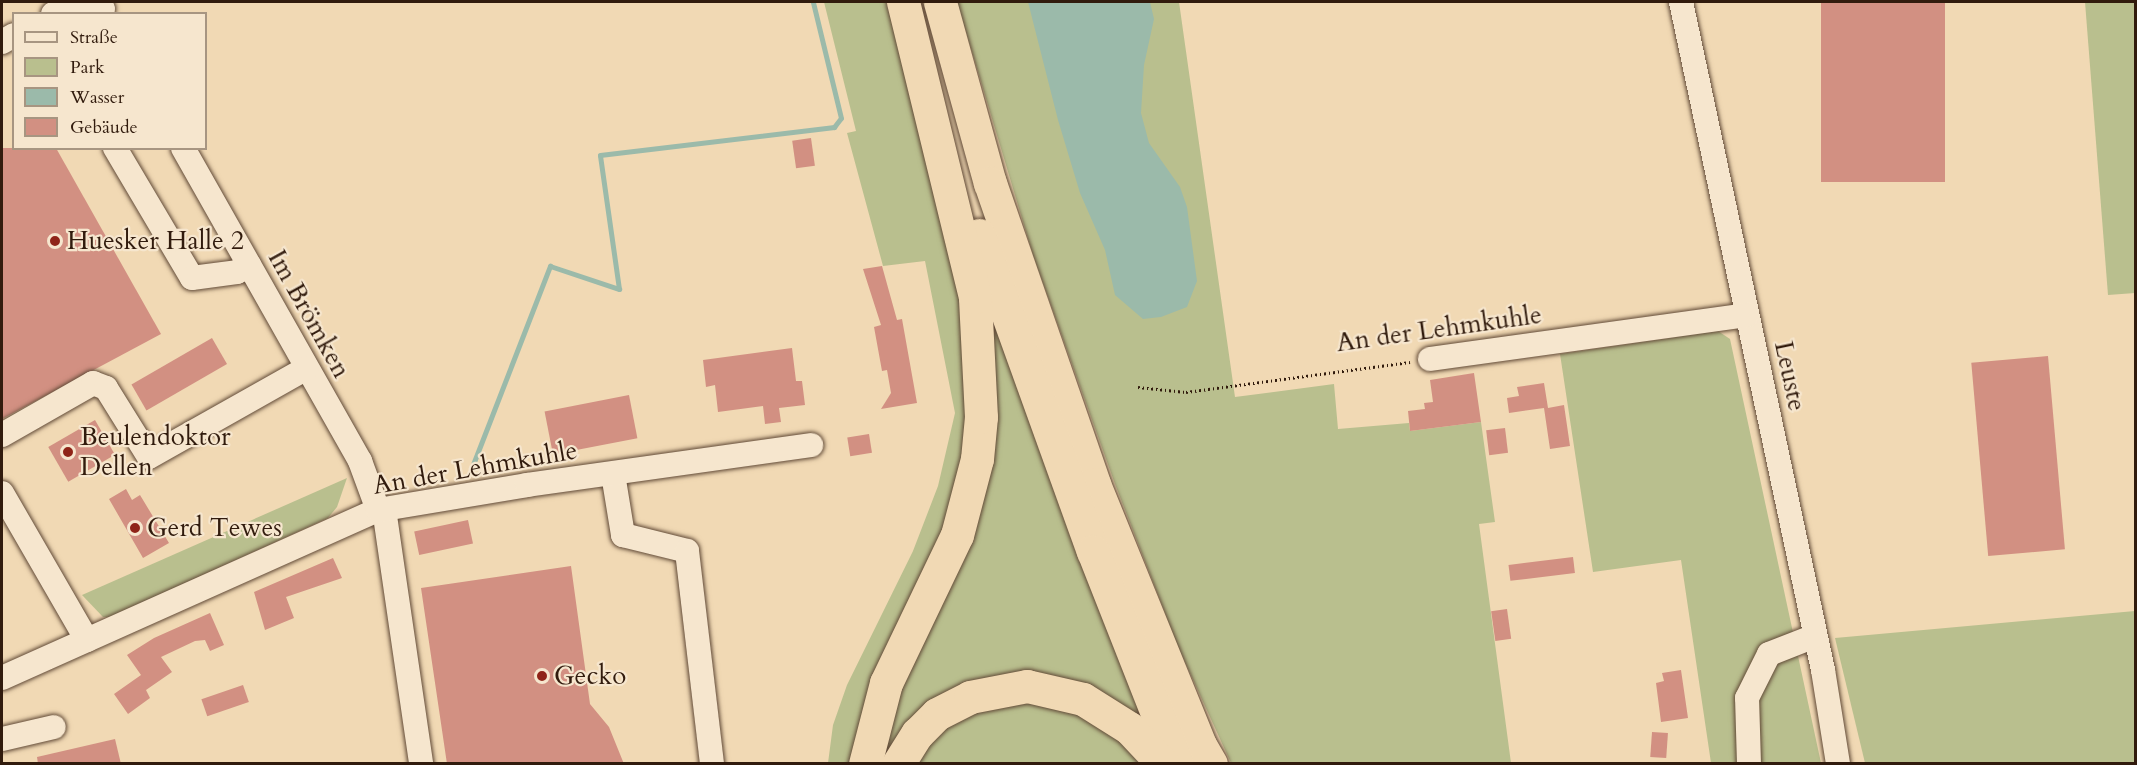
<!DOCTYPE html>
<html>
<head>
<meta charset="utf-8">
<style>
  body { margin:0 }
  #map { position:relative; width:2137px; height:765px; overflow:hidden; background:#f1d9b4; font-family:Cardo,serif }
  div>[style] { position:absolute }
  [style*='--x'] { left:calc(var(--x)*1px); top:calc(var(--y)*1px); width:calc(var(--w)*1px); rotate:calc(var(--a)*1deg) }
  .green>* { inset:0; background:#b9bf8e }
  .water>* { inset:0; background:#9bbaaa }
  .stream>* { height:5px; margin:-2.5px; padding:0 2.5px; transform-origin:2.5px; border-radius:2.5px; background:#9bbaaa }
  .building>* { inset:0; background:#d29082; transform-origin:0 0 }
  .path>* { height:3px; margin-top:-1.5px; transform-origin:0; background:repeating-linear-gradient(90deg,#311b0d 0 1.5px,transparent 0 4.5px) }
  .roads { filter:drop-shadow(0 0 2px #614a37) drop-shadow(0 0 2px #614a37) }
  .minor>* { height:24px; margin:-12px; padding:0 12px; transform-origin:12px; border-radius:12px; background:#f6e6ce }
  .highway>* { height:33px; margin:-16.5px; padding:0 16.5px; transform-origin:16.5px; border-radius:16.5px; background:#f1d9b4 }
  .dots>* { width:16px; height:16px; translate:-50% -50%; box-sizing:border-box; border:3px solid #f6e6ce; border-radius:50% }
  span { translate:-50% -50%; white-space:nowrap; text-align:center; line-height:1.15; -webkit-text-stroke:4.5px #f6e6ce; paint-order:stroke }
  .poi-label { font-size:26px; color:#311b0d }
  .left { translate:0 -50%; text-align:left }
  .street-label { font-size:26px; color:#311b0d }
  .frame { position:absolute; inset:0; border:3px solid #311b0d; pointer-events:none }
  .legend { position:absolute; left:12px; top:12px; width:195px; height:138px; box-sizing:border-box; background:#f6e6ce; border:2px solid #a79581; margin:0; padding:8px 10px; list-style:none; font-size:18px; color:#311b0d }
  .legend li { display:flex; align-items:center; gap:12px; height:30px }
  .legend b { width:30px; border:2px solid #a79581 }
</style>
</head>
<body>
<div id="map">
  <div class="green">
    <div style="clip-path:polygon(824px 2px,886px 2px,950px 228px,972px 369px,959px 496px,856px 764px,828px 763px,833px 725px,847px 685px,913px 551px,938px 486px,955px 413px,925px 261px,883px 266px,847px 133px,856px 131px)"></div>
    <div style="clip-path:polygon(957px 2px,1179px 2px,1235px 397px,1334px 384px,1338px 429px,1409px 423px,1410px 431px,1481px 422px,1495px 522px,1479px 524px,1511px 763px,1231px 763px,1179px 649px,1115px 484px,1033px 255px)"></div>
    <div style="clip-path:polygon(2085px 2px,2135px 2px,2135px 293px,2108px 295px)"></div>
    <div style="clip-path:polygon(985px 296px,1158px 742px,1012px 680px,887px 763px,878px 741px,941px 594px)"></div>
    <div style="clip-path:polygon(1718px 331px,1730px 339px,1821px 763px,1711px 763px,1681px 560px,1593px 572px,1560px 354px)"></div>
    <div style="clip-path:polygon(347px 478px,337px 507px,328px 518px,111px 617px,103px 617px,82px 595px)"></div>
    <div style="clip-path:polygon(2135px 611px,2135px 763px,1865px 763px,1835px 638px)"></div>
    <div style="clip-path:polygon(1066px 702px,1153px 764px,908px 764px,923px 742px,981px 703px)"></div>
  </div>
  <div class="water">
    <div style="clip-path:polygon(1028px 2px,1150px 2px,1154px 19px,1144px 65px,1141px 113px,1149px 143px,1180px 187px,1187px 207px,1197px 281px,1187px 307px,1161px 317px,1143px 319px,1115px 295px,1105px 250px,1080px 193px,1058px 120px)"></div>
  </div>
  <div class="stream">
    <div style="--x:472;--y:467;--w:216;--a:-68.8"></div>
    <div style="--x:550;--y:266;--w:73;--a:18.4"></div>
    <div style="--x:619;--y:289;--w:135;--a:-98.1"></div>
    <div style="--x:600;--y:155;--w:236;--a:-6.8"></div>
    <div style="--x:834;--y:127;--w:11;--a:-52"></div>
    <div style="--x:841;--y:118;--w:119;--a:-103.6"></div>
  </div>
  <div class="building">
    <div style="left:1821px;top:2px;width:124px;height:180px"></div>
    <div style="left:811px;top:138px;width:28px;height:19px;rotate:82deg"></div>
    <div style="clip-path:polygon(2px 148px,56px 148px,161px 334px,2px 419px)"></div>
    <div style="clip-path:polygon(882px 266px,897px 320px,902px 319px,917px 403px,881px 409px,891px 393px,887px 370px,882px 371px,874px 327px,881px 325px,863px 269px)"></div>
    <div style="left:212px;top:338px;width:30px;height:93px;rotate:60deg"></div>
    <div style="clip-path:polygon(792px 348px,796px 381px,802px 381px,805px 405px,779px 408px,781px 422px,765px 424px,763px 406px,718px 412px,715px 385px,706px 387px,703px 360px)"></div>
    <div style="left:2048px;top:356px;width:194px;height:77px;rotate:85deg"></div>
    <div style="clip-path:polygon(1474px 373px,1481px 422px,1410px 431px,1408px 411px,1425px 409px,1424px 403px,1433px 402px,1430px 380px)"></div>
    <div style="clip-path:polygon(1544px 383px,1548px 408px,1564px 405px,1570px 446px,1550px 449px,1544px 408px,1509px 413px,1507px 398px,1519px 396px,1517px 387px)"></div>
    <div style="left:629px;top:395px;width:44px;height:86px;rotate:79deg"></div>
    <div style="left:95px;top:420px;width:40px;height:54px;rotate:60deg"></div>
    <div style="left:1505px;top:428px;width:25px;height:19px;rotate:83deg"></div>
    <div style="left:869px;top:434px;width:19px;height:22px;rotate:81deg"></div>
    <div style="clip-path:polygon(126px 489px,132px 500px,140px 495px,169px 543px,143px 558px,109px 499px)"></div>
    <div style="left:468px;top:520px;width:24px;height:55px;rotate:78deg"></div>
    <div style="left:1573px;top:557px;width:16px;height:65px;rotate:83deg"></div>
    <div style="clip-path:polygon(333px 558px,342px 578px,286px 597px,294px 618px,265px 630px,254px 592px)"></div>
    <div style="clip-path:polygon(571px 566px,590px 704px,609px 727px,624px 764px,447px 764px,421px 588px)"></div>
    <div style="left:1507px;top:609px;width:30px;height:16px;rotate:82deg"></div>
    <div style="clip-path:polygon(210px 613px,224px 645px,210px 651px,205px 640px,195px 641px,161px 657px,172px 672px,146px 690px,150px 698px,128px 714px,114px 694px,141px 675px,127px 655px,154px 638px)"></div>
    <div style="clip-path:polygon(1681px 670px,1688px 718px,1661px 722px,1656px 683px,1664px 681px,1662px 673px)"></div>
    <div style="left:243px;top:685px;width:18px;height:44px;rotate:71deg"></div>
    <div style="left:1652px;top:732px;width:16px;height:25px;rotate:4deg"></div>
    <div style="clip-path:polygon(115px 739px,121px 764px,38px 764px,37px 757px)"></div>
  </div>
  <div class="path">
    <div style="--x:1138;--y:387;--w:48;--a:5.9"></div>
    <div style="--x:1186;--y:392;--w:226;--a:-7.6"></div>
  </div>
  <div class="roads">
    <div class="minor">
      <div style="--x:1681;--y:2;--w:683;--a:78"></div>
      <div style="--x:1823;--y:670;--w:95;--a:80.9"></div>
      <div style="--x:53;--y:14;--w:11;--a:-27"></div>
      <div style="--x:63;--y:9;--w:40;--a:0"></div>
      <div style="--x:2;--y:42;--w:14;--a:-30"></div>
      <div style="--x:115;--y:148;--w:151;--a:59.4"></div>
      <div style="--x:192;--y:278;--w:45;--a:-7.6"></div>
      <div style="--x:237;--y:272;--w:14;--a:-30"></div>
      <div style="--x:183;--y:148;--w:360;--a:60.5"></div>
      <div style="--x:360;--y:461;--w:52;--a:69.8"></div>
      <div style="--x:1430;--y:359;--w:320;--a:-7.9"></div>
      <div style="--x:2;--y:435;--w:105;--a:-29.7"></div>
      <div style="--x:93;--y:383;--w:14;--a:21"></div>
      <div style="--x:106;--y:388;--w:81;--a:58.1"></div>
      <div style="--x:149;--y:457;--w:181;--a:-29.4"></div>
      <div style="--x:613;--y:474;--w:62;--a:80.7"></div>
      <div style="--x:623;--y:535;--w:66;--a:14"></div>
      <div style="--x:687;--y:551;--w:214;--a:83.3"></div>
      <div style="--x:2;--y:493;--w:170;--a:60"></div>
      <div style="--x:384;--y:509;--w:258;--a:81.7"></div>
      <div style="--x:2;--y:678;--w:412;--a:-24.1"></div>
      <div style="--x:378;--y:510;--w:151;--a:-9.5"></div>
      <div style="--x:527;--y:485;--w:287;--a:-8"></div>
      <div style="--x:2;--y:739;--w:53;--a:-13"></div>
      <div style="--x:1749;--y:764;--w:66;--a:-91.7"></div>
      <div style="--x:1747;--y:698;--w:49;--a:-63.4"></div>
      <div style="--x:1769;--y:654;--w:49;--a:-21.4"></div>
    </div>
    <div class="highway">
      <div style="--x:940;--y:2;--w:188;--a:74.6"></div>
      <div style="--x:990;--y:183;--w:318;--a:70.9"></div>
      <div style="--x:1094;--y:484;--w:282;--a:67.9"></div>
      <div style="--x:1200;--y:745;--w:22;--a:60"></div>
      <div style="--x:979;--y:235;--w:336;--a:70.2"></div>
      <div style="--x:1093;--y:551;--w:229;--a:68.5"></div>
      <div style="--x:865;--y:764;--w:84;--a:-75.5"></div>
      <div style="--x:886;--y:683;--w:164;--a:-64.4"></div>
      <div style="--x:957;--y:535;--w:79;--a:-75.3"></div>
      <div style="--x:977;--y:459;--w:42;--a:-84.6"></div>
      <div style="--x:981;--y:417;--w:120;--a:-92.9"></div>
      <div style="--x:975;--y:297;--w:304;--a:-103.7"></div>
      <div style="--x:898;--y:764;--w:36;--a:-58"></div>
      <div style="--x:917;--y:734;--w:28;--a:-45"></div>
      <div style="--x:937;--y:714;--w:37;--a:-27"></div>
      <div style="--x:970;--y:697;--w:58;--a:-10.9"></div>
      <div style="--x:1027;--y:686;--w:57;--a:13.1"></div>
      <div style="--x:1083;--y:699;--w:54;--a:32.2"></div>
      <div style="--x:1129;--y:728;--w:50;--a:46.6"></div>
    </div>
  </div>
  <div class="dots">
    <div style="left:55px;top:241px;background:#8f2418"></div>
    <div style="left:68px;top:452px;background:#8f2418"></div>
    <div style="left:135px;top:528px;background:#8f2418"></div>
    <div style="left:542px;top:676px;background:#8f2418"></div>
  </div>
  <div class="poi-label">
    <span class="left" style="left:67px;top:241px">Huesker Halle 2</span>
    <span class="left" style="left:80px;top:452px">Beulendoktor<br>Dellen</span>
    <span class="left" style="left:147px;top:528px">Gerd Tewes</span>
    <span class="left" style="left:554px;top:676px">Gecko</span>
  </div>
  <div class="street-label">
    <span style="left:309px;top:314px;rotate:61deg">Im Brömken</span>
    <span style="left:1439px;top:329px;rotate:-8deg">An der Lehmkuhle</span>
    <span style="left:1790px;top:376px;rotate:78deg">Leuste</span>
    <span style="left:475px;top:468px;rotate:-10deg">An der Lehmkuhle</span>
  </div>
  <div class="frame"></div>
  <ul class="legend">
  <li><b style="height:8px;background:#f6e6ce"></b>Straße</li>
  <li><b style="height:16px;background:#b9bf8e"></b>Park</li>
  <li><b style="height:16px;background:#9bbaaa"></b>Wasser</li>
  <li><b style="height:16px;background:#d29082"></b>Gebäude</li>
  </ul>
</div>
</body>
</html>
